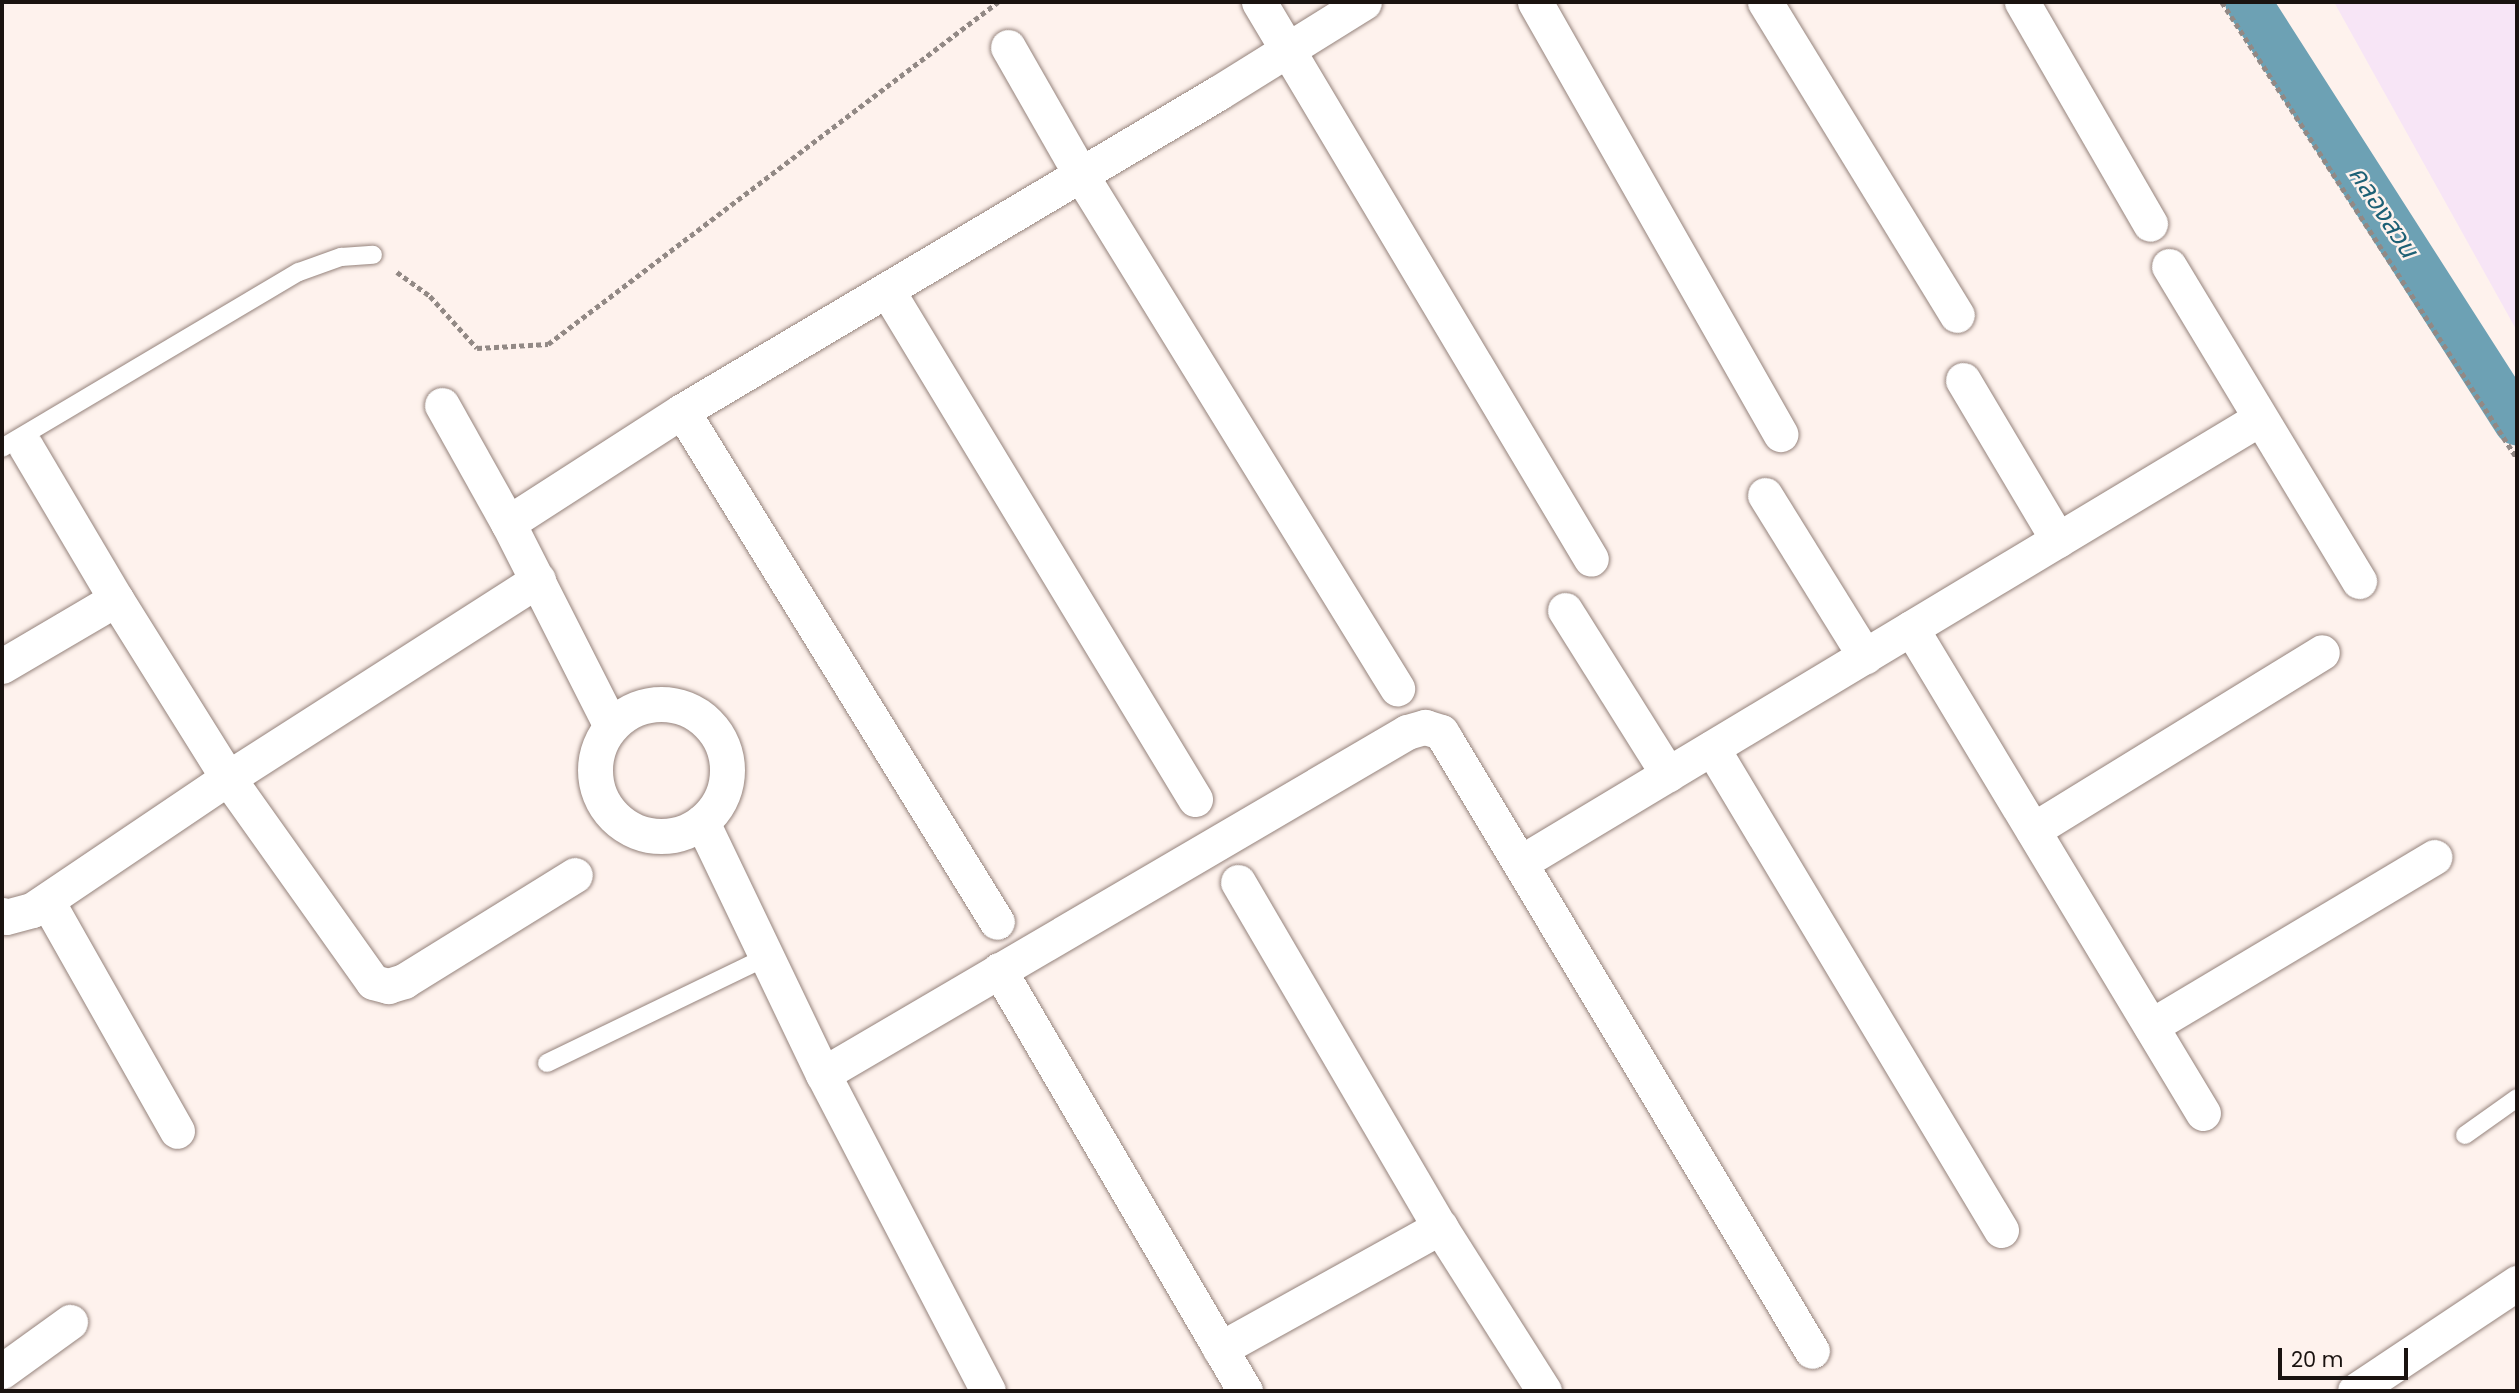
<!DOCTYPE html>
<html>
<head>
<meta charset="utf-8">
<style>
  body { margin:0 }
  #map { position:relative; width:2519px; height:1393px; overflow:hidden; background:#fef2ed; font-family:Poppins,"Noto Sans Thai",sans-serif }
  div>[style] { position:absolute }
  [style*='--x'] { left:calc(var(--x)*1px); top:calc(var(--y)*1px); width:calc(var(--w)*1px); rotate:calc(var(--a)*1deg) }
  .industrial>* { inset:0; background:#f7e5f6 }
  .canal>* { height:46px; margin:-23px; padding:0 23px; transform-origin:23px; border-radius:23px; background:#6da1b4 }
  .path>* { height:4.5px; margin-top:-2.25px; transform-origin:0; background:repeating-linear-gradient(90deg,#928985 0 5px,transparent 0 8.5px) }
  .roads { filter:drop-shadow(0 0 2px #95837c) drop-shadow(0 0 2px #95837c) }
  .lane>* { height:18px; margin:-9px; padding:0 9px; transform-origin:9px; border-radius:9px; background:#fff }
  .street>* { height:35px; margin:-17.5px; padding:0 17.5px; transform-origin:17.5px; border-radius:17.5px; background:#fff }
  .street>.ring { margin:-17.5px; padding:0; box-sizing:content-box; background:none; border:35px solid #fff; border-radius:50% }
  span { translate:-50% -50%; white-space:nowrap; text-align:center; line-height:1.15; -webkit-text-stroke:5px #fef2ed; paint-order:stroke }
  .water-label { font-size:26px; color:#1d6075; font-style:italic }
  .frame { position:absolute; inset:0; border:4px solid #1a1310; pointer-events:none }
  .scale { position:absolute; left:2278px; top:1348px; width:130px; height:32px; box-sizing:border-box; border:4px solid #1a1310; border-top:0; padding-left:9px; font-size:21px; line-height:24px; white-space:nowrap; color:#1a1310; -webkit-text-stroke:5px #fef2ed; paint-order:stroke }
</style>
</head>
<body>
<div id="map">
  <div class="industrial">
    <div style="clip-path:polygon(2334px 2px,2517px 2px,2517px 331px)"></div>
  </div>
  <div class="canal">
    <div style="--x:2248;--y:2;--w:499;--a:57.4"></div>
  </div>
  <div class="path">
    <div style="--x:2222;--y:2;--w:543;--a:57.1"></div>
    <div style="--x:397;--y:272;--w:41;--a:36"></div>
    <div style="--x:430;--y:296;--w:70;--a:47.9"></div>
    <div style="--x:477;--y:348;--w:71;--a:-3.2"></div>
    <div style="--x:548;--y:344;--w:565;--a:-37.23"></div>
  </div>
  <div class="roads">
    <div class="lane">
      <div style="--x:2;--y:448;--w:345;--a:-30.7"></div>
      <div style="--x:299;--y:272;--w:45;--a:-19.7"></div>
      <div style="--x:341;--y:257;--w:32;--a:-4"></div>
      <div style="--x:547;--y:1063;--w:243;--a:-25.8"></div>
      <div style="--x:2465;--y:1135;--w:64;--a:-35.4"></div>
    </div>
    <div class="street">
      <div style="--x:1259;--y:2;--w:648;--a:59.2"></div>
      <div style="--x:1535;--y:2;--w:497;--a:60.4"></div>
      <div style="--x:1765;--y:2;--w:367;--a:58.5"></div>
      <div style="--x:2022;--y:2;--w:256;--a:60"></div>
      <div style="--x:1008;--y:47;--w:147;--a:60.3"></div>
      <div style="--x:1081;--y:175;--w:603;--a:58.37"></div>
      <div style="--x:2169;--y:266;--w:368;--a:58.9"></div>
      <div style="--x:887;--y:290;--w:595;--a:58.82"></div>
      <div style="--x:1963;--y:380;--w:186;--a:59.3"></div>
      <div style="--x:442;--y:405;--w:135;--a:60.8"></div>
      <div style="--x:682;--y:411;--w:600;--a:58.35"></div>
      <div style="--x:26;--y:447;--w:177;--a:59.4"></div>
      <div style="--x:116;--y:599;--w:211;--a:58"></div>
      <div style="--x:228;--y:778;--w:250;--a:54.6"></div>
      <div style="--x:373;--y:982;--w:16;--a:15"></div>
      <div style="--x:388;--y:986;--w:17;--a:-17"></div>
      <div style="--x:404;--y:981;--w:201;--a:-31.8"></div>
      <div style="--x:1765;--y:495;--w:190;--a:58.2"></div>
      <div style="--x:1565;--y:610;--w:194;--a:57.9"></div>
      <div style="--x:1911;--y:628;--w:566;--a:58.95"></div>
      <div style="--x:2;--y:666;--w:132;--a:-30.4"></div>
      <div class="ring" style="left:595px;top:704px;width:97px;height:97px"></div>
      <div style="--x:611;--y:726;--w:228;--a:-116.9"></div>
      <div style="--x:508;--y:523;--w:207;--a:-32.8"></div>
      <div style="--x:682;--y:411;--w:623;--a:-30.68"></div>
      <div style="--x:1218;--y:93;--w:172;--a:-31.9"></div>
      <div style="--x:1712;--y:748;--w:562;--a:59.05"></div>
      <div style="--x:702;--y:822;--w:280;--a:64.4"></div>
      <div style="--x:823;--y:1074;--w:357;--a:62.5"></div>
      <div style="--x:2033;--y:830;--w:339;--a:-31.6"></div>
      <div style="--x:1520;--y:863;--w:862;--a:-31"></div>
      <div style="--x:1238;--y:882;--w:400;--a:59.7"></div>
      <div style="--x:1440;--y:1227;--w:194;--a:57.6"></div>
      <div style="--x:47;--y:901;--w:264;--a:60.5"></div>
      <div style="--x:2;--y:915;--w:4;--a:27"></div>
      <div style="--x:6;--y:917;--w:27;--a:-15"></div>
      <div style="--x:32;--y:910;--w:236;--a:-34"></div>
      <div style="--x:228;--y:778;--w:368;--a:-32.6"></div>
      <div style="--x:999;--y:970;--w:488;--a:59.7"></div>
      <div style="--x:2151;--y:1026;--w:330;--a:-30.8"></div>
      <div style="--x:823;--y:1074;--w:677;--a:-30.35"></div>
      <div style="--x:1407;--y:732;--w:19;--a:-16"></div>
      <div style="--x:1425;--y:727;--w:17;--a:17"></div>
      <div style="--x:1441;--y:732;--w:9;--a:58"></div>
      <div style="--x:1446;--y:740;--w:712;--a:59.08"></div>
      <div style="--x:1220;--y:1349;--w:252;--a:-29"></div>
      <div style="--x:2;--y:1371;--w:84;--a:-35.8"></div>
      <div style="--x:2355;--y:1391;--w:195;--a:-33.7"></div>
    </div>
  </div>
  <div class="water-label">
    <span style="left:2383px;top:212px;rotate:57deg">คลองสวน</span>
  </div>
  <div class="frame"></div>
  <div class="scale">20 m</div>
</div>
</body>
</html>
